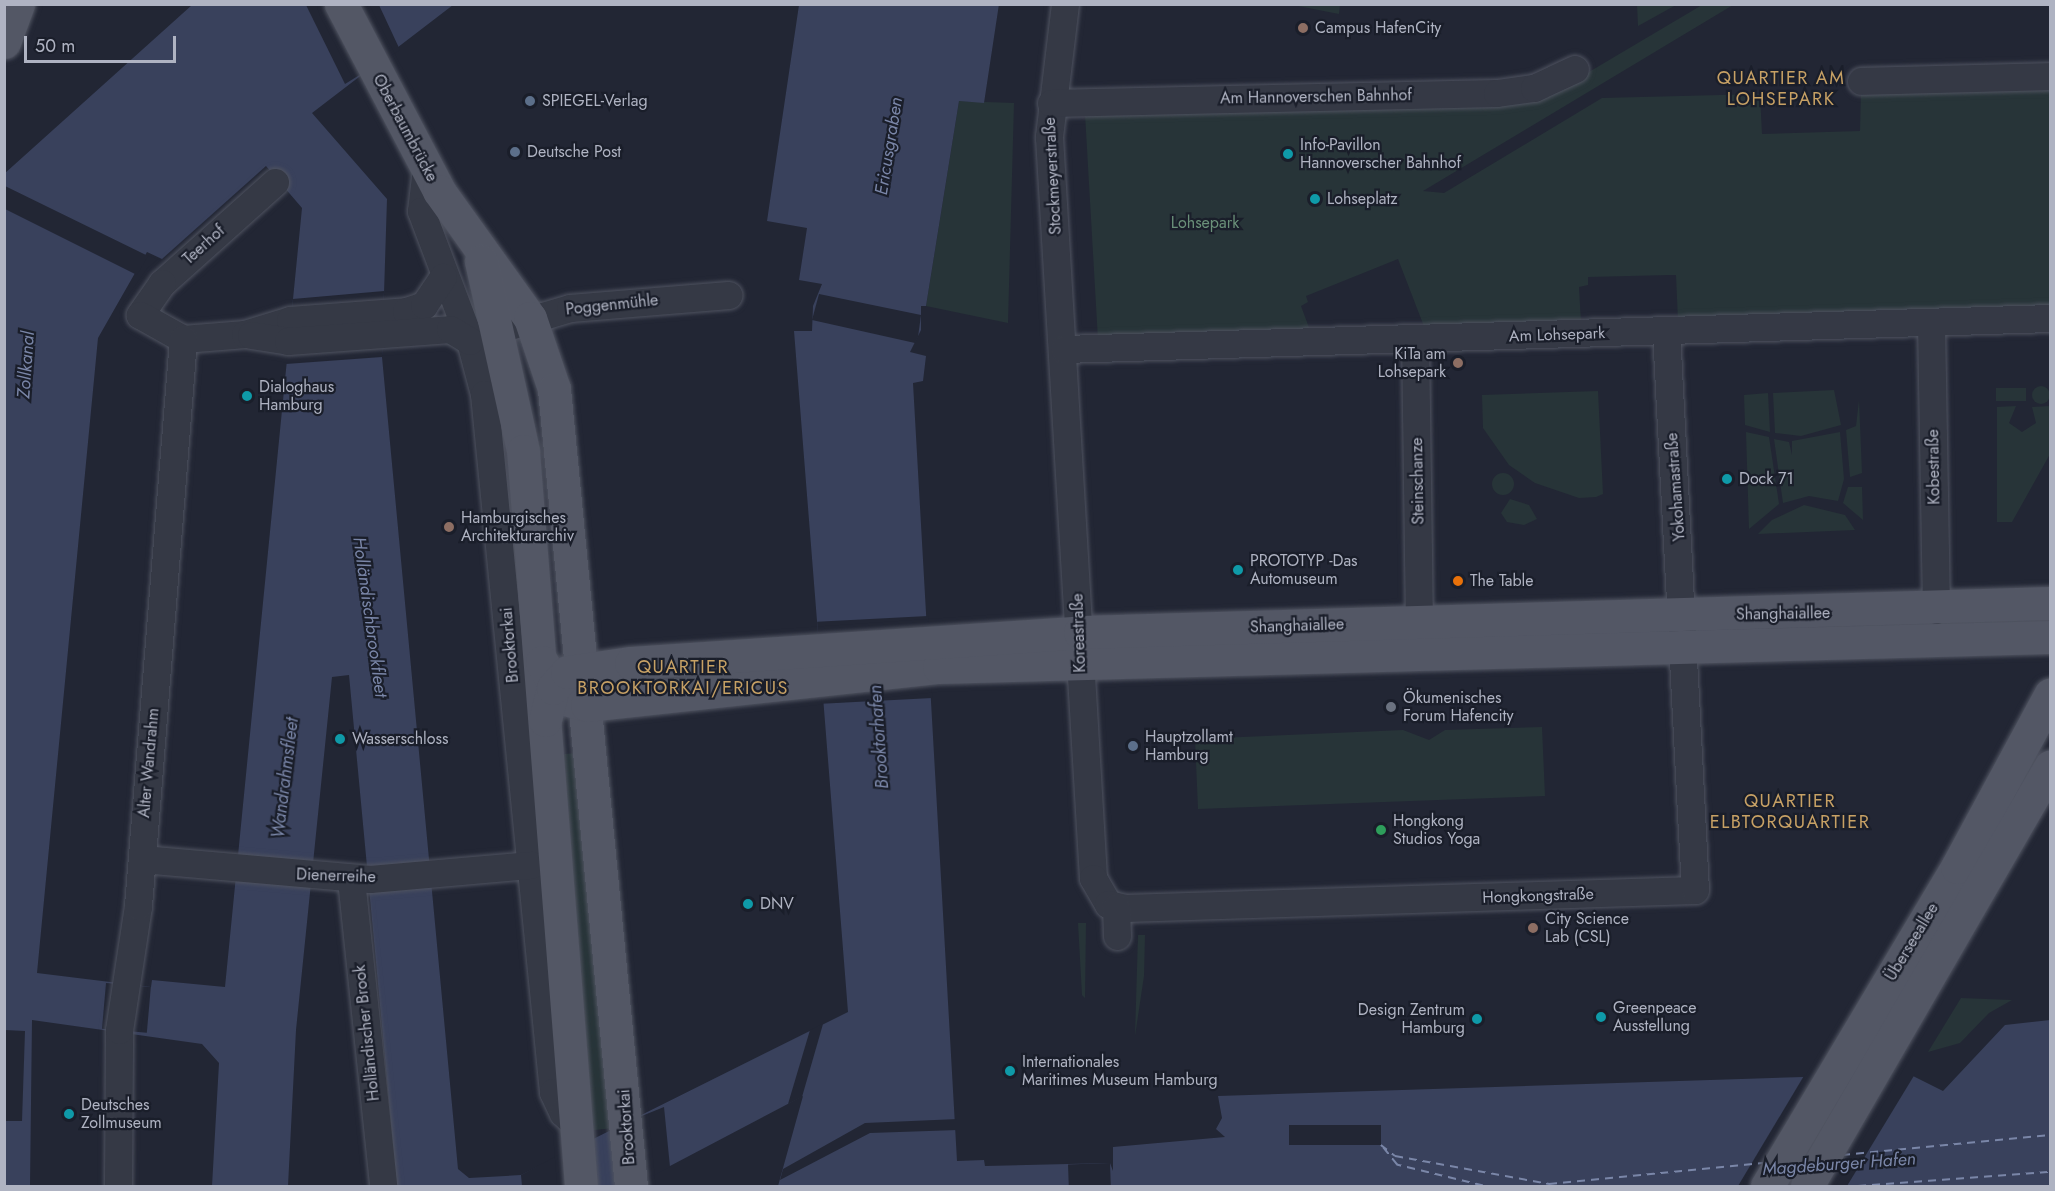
<!DOCTYPE html>
<html>
<head>
<meta charset="utf-8">
<style>
  body { margin:0 }
  #map { position:relative; width:2055px; height:1191px; overflow:hidden; background:#222634; font-family:Jost,sans-serif }
  div>[style] { position:absolute }
  [style*='--x'] { left:calc(var(--x)*1px); top:calc(var(--y)*1px); width:calc(var(--w)*1px); rotate:calc(var(--a)*1deg) }
  .green>* { inset:0; background:#273438; transform-origin:0 0 }
  .round { border-radius:50% }
  .water>* { inset:0; background:#39415c }
  .pier>* { inset:0; background:#222634; transform-origin:0 0 }
  .ferry>* { height:1.5px; margin-top:-0.75px; transform-origin:0; background:repeating-linear-gradient(90deg,#7a86a8 0 8px,transparent 0 14px) }
  .roads { filter:drop-shadow(0 0 2px #4f5360) drop-shadow(0 0 2px #4f5360) }
  .minor>* { height:27px; margin:-13.5px; padding:0 13.5px; transform-origin:13.5px; border-radius:13.5px; background:#353945 }
  .major>* { height:33px; margin:-16.5px; padding:0 16.5px; transform-origin:16.5px; border-radius:16.5px; background:#535765 }
  .dots>* { width:16px; height:16px; translate:-50% -50%; box-sizing:border-box; border:3px solid #1a1e2a; border-radius:50% }
  span { translate:-50% -50%; white-space:nowrap; text-align:center; line-height:1.15; -webkit-text-stroke:4.5px #1a1e2a; paint-order:stroke }
  .poi-label { font-size:16px; color:#afb3c2 }
  .left { translate:0 -50%; text-align:left }
  .right { translate:-100% -50%; text-align:right }
  .street-label { font-size:16px; color:#afb3c2 }
  .park-label { font-size:16px; color:#6a9079 }
  .neighbourhood-label { font-size:18px; color:#c7a165; letter-spacing:1.5px }
  .water-label { font-size:18px; color:#7a86a8; font-style:italic }
  .frame { position:absolute; inset:0; border:6px solid #afb3c2; pointer-events:none }
  .scale { position:absolute; left:24px; top:36px; width:152px; height:27px; box-sizing:border-box; border:3px solid #afb3c2; border-top:0; padding-left:8px; font-size:18px; line-height:21px; white-space:nowrap; color:#afb3c2; -webkit-text-stroke:4px #1a1e2a; paint-order:stroke }
</style>
</head>
<body>
<div id="map">
  <div class="green">
    <div style="clip-path:polygon(1637px 4px,1676px 4px,1676px 5px,1638px 26px)"></div>
    <div style="clip-path:polygon(1293px 5px,1293px 4px,1340px 5px,1339px 14px)"></div>
    <div style="clip-path:polygon(1702px 5px,1733px 5px,1423px 191px,1444px 193px,1602px 98px,1760px 94px,1762px 134px,1860px 131px,1861px 90px,2050px 86px,2050px 310px,1678px 321px,1676px 275px,1670px 275px,1588px 277px,1588px 285px,1579px 287px,1581px 323px,1425px 329px,1398px 259px,1306px 296px,1308px 302px,1301px 306px,1311px 333px,1098px 340px,1085px 114px,1536px 97px,1540px 101px)"></div>
    <div style="clip-path:polygon(959px 101px,1014px 103px,1008px 323px,926px 306px)"></div>
    <div class="round" style="left:2032px;top:386px;width:18px;height:18px"></div>
    <div style="left:1996px;top:388px;width:30px;height:13px"></div>
    <div style="clip-path:polygon(1834px 390px,1841px 425px,1801px 436px,1775px 433px,1773px 393px)"></div>
    <div style="clip-path:polygon(1598px 391px,1603px 494px,1596px 497px,1579px 498px,1535px 483px,1509px 465px,1483px 428px,1482px 395px)"></div>
    <div style="clip-path:polygon(1768px 393px,1770px 432px,1745px 425px,1744px 395px)"></div>
    <div style="clip-path:polygon(1859px 400px,1862px 473px,1850px 477px,1846px 430px,1856px 426px)"></div>
    <div style="clip-path:polygon(2016px 406px,2009px 423px,2022px 432px,2036px 423px,2032px 407px,2050px 406px,2050px 454px,2012px 522px,1997px 522px,1997px 407px)"></div>
    <div style="clip-path:polygon(1746px 432px,1769px 437px,1779px 504px,1749px 529px)"></div>
    <div style="clip-path:polygon(1840px 432px,1844px 479px,1838px 501px,1809px 496px,1783px 503px,1774px 439px,1789px 442px,1792px 455px,1792px 441px)"></div>
    <div class="round" style="left:1492px;top:473px;width:22px;height:22px"></div>
    <div style="clip-path:polygon(1848px 487px,1862px 487px,1863px 520px,1843px 503px)"></div>
    <div style="clip-path:polygon(1510px 499px,1529px 505px,1537px 519px,1524px 525px,1507px 522px,1501px 513px)"></div>
    <div style="clip-path:polygon(1804px 505px,1845px 515px,1855px 530px,1758px 534px,1772px 520px)"></div>
    <div style="clip-path:polygon(1542px 727px,1545px 796px,1198px 809px,1195px 739px,1403px 730px,1429px 740px,1445px 730px)"></div>
    <div style="left:577px;top:753px;width:377px;height:21px;rotate:85deg"></div>
    <div style="clip-path:polygon(1078px 923px,1086px 923px,1085px 998px,1082px 995px)"></div>
    <div style="clip-path:polygon(1138px 935px,1145px 935px,1144px 976px,1135px 1036px)"></div>
    <div style="clip-path:polygon(1961px 998px,2012px 1000px,1989px 1013px,1960px 1043px,1928px 1052px)"></div>
  </div>
  <div class="water">
    <div style="clip-path:polygon(evenodd,999px 4px,984px 103px,959px 101px,926px 306px,921px 306px,921px 330px,910px 352px,926px 356px,923px 381px,913px 383px,957px 1161px,984px 1160px,985px 1166px,1110px 1163px,1113px 1171px,1113px 1147px,1225px 1137px,1216px 1129px,1222px 1118px,1218px 1096px,1803px 1077px,1913px 1076px,1943px 1091px,2005px 1025px,2050px 1020px,2050px 1186px,778px 1186px,803px 1096px,632px 1186px,397px 1186px,349px 675px,332px 677px,296px 1030px,288px 1186px,212px 1186px,219px 1063px,202px 1044px,32px 1020px,30px 1186px,5px 1186px,4px 174px,192px 5px,453px 5px,312px 113px,387px 199px,382px 357px,458px 1169px,469px 1178px,521px 1175px,848px 1012px,794px 331px,812px 331px,813px 306px,822px 284px,799px 280px,807px 228px,767px 221px,799px 5px,999px 4px,266px 166px,302px 208px,225px 987px,152px 980px,151px 987px,37px 973px,98px 338px,147px 252px,162px 259px,266px 166px)"></div>
  </div>
  <div class="pier">
    <div style="clip-path:polygon(306px 5px,379px 5px,400px 50px,345px 84px)"></div>
    <div style="clip-path:polygon(5px 186px,146px 255px,163px 261px,148px 256px,137px 275px,5px 209px)"></div>
    <div style="clip-path:polygon(384px 291px,382px 357px,286px 364px,293px 299px)"></div>
    <div style="clip-path:polygon(819px 294px,921px 315px,918px 337px,915px 343px,812px 320px)"></div>
    <div style="left:928px;top:616px;width:82px;height:111px;rotate:87deg"></div>
    <div style="left:106px;top:983px;width:45px;height:46px;rotate:5deg"></div>
    <div style="clip-path:polygon(823px 1024px,802px 1097px,788px 1104px,810px 1030px)"></div>
    <div style="clip-path:polygon(5px 1030px,25px 1031px,22px 1121px,5px 1121px)"></div>
    <div style="clip-path:polygon(1805px 1074px,1852px 1074px,1784px 1186px,1738px 1186px)"></div>
    <div style="clip-path:polygon(1855px 1074px,1915px 1074px,1847px 1186px,1787px 1186px)"></div>
    <div style="clip-path:polygon(664px 1107px,670px 1167px,632px 1186px,612px 1128px)"></div>
    <div style="clip-path:polygon(958px 1119px,958px 1130px,870px 1133px,780px 1180px,783px 1169px,865px 1123px)"></div>
    <div style="left:1381px;top:1125px;width:20px;height:92px;rotate:90deg"></div>
    <div style="clip-path:polygon(590px 1138px,593px 1186px,522px 1186px,521px 1175px)"></div>
    <div style="left:1110px;top:1163px;width:23px;height:42px;rotate:88deg"></div>
  </div>
  <div class="ferry">
    <div style="--x:1842;--y:1155;--w:209;--a:-5.5"></div>
    <div style="--x:1483;--y:1186;--w:89;--a:-166.3"></div>
    <div style="--x:1397;--y:1165;--w:26;--a:-129"></div>
    <div style="--x:1381;--y:1145;--w:18;--a:38"></div>
    <div style="--x:1395;--y:1156;--w:157;--a:10.3"></div>
    <div style="--x:1549;--y:1184;--w:215;--a:-5.6"></div>
    <div style="--x:1858;--y:1186;--w:193;--a:-4.2"></div>
  </div>
  <div class="roads">
    <div class="minor">
      <div style="--x:1065;--y:4;--w:134;--a:96.9"></div>
      <div style="--x:1049;--y:137;--w:742;--a:86.6"></div>
      <div style="--x:1093;--y:878;--w:30;--a:60"></div>
      <div style="--x:1108;--y:904;--w:17;--a:13"></div>
      <div style="--x:1125;--y:908;--w:570;--a:-1.81"></div>
      <div style="--x:1695;--y:890;--w:560;--a:-92.97"></div>
      <div style="--x:1861;--y:81;--w:189;--a:-1.5"></div>
      <div style="--x:1051;--y:103;--w:446;--a:-1.3"></div>
      <div style="--x:1497;--y:93;--w:37;--a:-8"></div>
      <div style="--x:1534;--y:88;--w:45;--a:-24.9"></div>
      <div style="--x:426;--y:168;--w:43;--a:96.6"></div>
      <div style="--x:421;--y:211;--w:139;--a:69.3"></div>
      <div style="--x:470;--y:341;--w:55;--a:75.2"></div>
      <div style="--x:484;--y:394;--w:701;--a:84.35"></div>
      <div style="--x:553;--y:1092;--w:23;--a:65"></div>
      <div style="--x:563;--y:1113;--w:18;--a:43"></div>
      <div style="--x:275;--y:182;--w:152;--a:138.2"></div>
      <div style="--x:162;--y:283;--w:39;--a:125"></div>
      <div style="--x:140;--y:315;--w:49;--a:29.2"></div>
      <div style="--x:183;--y:339;--w:62;--a:-4.6"></div>
      <div style="--x:245;--y:334;--w:47;--a:-17.3"></div>
      <div style="--x:290;--y:320;--w:116;--a:-4.4"></div>
      <div style="--x:406;--y:311;--w:19;--a:-18"></div>
      <div style="--x:424;--y:305;--w:34;--a:-56"></div>
      <div style="--x:1931;--y:323;--w:287;--a:89"></div>
      <div style="--x:499;--y:329;--w:74;--a:-16.5"></div>
      <div style="--x:570;--y:308;--w:159;--a:-4.7"></div>
      <div style="--x:251;--y:335;--w:37;--a:9"></div>
      <div style="--x:288;--y:341;--w:162;--a:-4.2"></div>
      <div style="--x:450;--y:329;--w:23;--a:31"></div>
      <div style="--x:1415;--y:339;--w:284;--a:89.2"></div>
      <div style="--x:1064;--y:349;--w:986;--a:-1.8"></div>
      <div style="--x:142;--y:859;--w:229;--a:5"></div>
      <div style="--x:370;--y:879;--w:162;--a:-5"></div>
      <div style="--x:351;--y:879;--w:309;--a:84"></div>
      <div style="--x:1116;--y:907;--w:29;--a:88"></div>
      <div style="--x:118;--y:1186;--w:156;--a:-89.6"></div>
      <div style="--x:119;--y:1030;--w:125;--a:-81.3"></div>
      <div style="--x:138;--y:906;--w:569;--a:-85.46"></div>
    </div>
    <div class="major">
      <div style="--x:341;--y:4;--w:211;--a:62.3"></div>
      <div style="--x:439;--y:191;--w:156;--a:54.4"></div>
      <div style="--x:530;--y:318;--w:75;--a:71.3"></div>
      <div style="--x:554;--y:389;--w:801;--a:84.48"></div>
      <div style="--x:4;--y:42;--w:40;--a:-69.8"></div>
      <div style="--x:481;--y:261;--w:195;--a:77.5"></div>
      <div style="--x:523;--y:451;--w:737;--a:85.49"></div>
      <div style="--x:542;--y:662;--w:41;--a:62.2"></div>
      <div style="--x:561;--y:698;--w:27;--a:15"></div>
      <div style="--x:587;--y:705;--w:354;--a:-6.2"></div>
      <div style="--x:939;--y:667;--w:1111;--a:-1.55"></div>
      <div style="--x:545;--y:720;--w:33;--a:-76"></div>
      <div style="--x:553;--y:688;--w:21;--a:-49"></div>
      <div style="--x:567;--y:672;--w:65;--a:-8"></div>
      <div style="--x:631;--y:663;--w:450;--a:-3.9"></div>
      <div style="--x:1080;--y:632;--w:970;--a:-1.71"></div>
      <div style="--x:1767;--y:1186;--w:371;--a:-59.2"></div>
      <div style="--x:1957;--y:867;--w:196;--a:-61.6"></div>
      <div style="--x:1807;--y:1186;--w:485;--a:-59.9"></div>
    </div>
  </div>
  <div class="dots">
    <div style="left:1303px;top:28px;background:#8d6e63"></div>
    <div style="left:530px;top:101px;background:#5c6f8a"></div>
    <div style="left:515px;top:152px;background:#5c6f8a"></div>
    <div style="left:1288px;top:154px;background:#0f9aa8"></div>
    <div style="left:1315px;top:199px;background:#0f9aa8"></div>
    <div style="left:1458px;top:363px;background:#8d6e63"></div>
    <div style="left:247px;top:396px;background:#0f9aa8"></div>
    <div style="left:1727px;top:479px;background:#0f9aa8"></div>
    <div style="left:449px;top:527px;background:#8d6e63"></div>
    <div style="left:1238px;top:570px;background:#0f9aa8"></div>
    <div style="left:1458px;top:581px;background:#e8710a"></div>
    <div style="left:1391px;top:707px;background:#6b7280"></div>
    <div style="left:340px;top:739px;background:#0f9aa8"></div>
    <div style="left:1133px;top:746px;background:#5c6f8a"></div>
    <div style="left:1381px;top:830px;background:#2e9e5b"></div>
    <div style="left:748px;top:904px;background:#0f9aa8"></div>
    <div style="left:1533px;top:928px;background:#8d6e63"></div>
    <div style="left:1601px;top:1017px;background:#0f9aa8"></div>
    <div style="left:1477px;top:1019px;background:#0f9aa8"></div>
    <div style="left:1010px;top:1071px;background:#0f9aa8"></div>
    <div style="left:69px;top:1114px;background:#0f9aa8"></div>
  </div>
  <div class="poi-label">
    <span class="left" style="left:1315px;top:28px">Campus HafenCity</span>
    <span class="left" style="left:542px;top:101px">SPIEGEL-Verlag</span>
    <span class="left" style="left:1300px;top:154px">Info-Pavillon<br>Hannoverscher Bahnhof</span>
    <span class="left" style="left:527px;top:152px">Deutsche Post</span>
    <span class="left" style="left:1327px;top:199px">Lohseplatz</span>
    <span class="right" style="left:1446px;top:363px">KiTa am<br>Lohsepark</span>
    <span class="left" style="left:259px;top:396px">Dialoghaus<br>Hamburg</span>
    <span class="left" style="left:1739px;top:479px">Dock 71</span>
    <span class="left" style="left:461px;top:527px">Hamburgisches<br>Architekturarchiv</span>
    <span class="left" style="left:1250px;top:570px">PROTOTYP -Das<br>Automuseum</span>
    <span class="left" style="left:1470px;top:581px">The Table</span>
    <span class="left" style="left:1403px;top:707px">Ökumenisches<br>Forum Hafencity</span>
    <span class="left" style="left:1145px;top:746px">Hauptzollamt<br>Hamburg</span>
    <span class="left" style="left:352px;top:739px">Wasserschloss</span>
    <span class="left" style="left:1393px;top:830px">Hongkong<br>Studios Yoga</span>
    <span class="left" style="left:760px;top:904px">DNV</span>
    <span class="left" style="left:1545px;top:928px">City Science<br>Lab (CSL)</span>
    <span class="left" style="left:1613px;top:1017px">Greenpeace<br>Ausstellung</span>
    <span class="right" style="left:1465px;top:1019px">Design Zentrum<br>Hamburg</span>
    <span class="left" style="left:1022px;top:1071px">Internationales<br>Maritimes Museum Hamburg</span>
    <span class="left" style="left:81px;top:1114px">Deutsches<br>Zollmuseum</span>
  </div>
  <div class="street-label">
    <span style="left:1316px;top:97px;rotate:-1deg">Am Hannoverschen Bahnhof</span>
    <span style="left:405px;top:128px;rotate:62deg">Oberbaumbrücke</span>
    <span style="left:1053px;top:176px;rotate:-93deg">Stockmeyerstraße</span>
    <span style="left:204px;top:245px;rotate:-42deg">Teerhof</span>
    <span style="left:612px;top:305px;rotate:-6deg">Poggenmühle</span>
    <span style="left:1557px;top:335px;rotate:-2deg">Am Lohsepark</span>
    <span style="left:1934px;top:467px;rotate:-91deg">Kobestraße</span>
    <span style="left:1418px;top:481px;rotate:-91deg">Steinschanze</span>
    <span style="left:1676px;top:487px;rotate:-94deg">Yokohamastraße</span>
    <span style="left:1783px;top:614px;rotate:-1deg">Shanghaiallee</span>
    <span style="left:1297px;top:626px;rotate:-2deg">Shanghaiallee</span>
    <span style="left:1079px;top:633px;rotate:-92deg">Koreastraße</span>
    <span style="left:510px;top:645px;rotate:-95deg">Brooktorkai</span>
    <span style="left:149px;top:763px;rotate:-85deg">Alter Wandrahm</span>
    <span style="left:336px;top:876px;rotate:2deg">Dienerreihe</span>
    <span style="left:1538px;top:896px;rotate:-2deg">Hongkongstraße</span>
    <span style="left:1912px;top:942px;rotate:-59deg">Überseeallee</span>
    <span style="left:367px;top:1033px;rotate:-96deg">Holländischer Brook</span>
    <span style="left:627px;top:1127px;rotate:-94deg">Brooktorkai</span>
  </div>
  <div class="park-label">
    <span style="left:1205px;top:223px">Lohsepark</span>
  </div>
  <div class="neighbourhood-label">
    <span style="left:1781px;top:89px">QUARTIER AM<br>LOHSEPARK</span>
    <span style="left:683px;top:678px">QUARTIER<br>BROOKTORKAI/ERICUS</span>
    <span style="left:1790px;top:812px">QUARTIER<br>ELBTORQUARTIER</span>
  </div>
  <div class="water-label">
    <span style="left:889px;top:146px;rotate:-81deg">Ericusgraben</span>
    <span style="left:26px;top:365px;rotate:-86deg">Zollkanal</span>
    <span style="left:370px;top:617px;rotate:82deg">Holländischbrookfleet</span>
    <span style="left:879px;top:737px;rotate:-94deg">Brooktorhafen</span>
    <span style="left:285px;top:778px;rotate:-83deg">Wandrahmsfleet</span>
    <span style="left:1839px;top:1164px;rotate:-4deg">Magdeburger Hafen</span>
  </div>
  <div class="frame"></div>
  <div class="scale">50 m</div>
</div>
</body>
</html>
